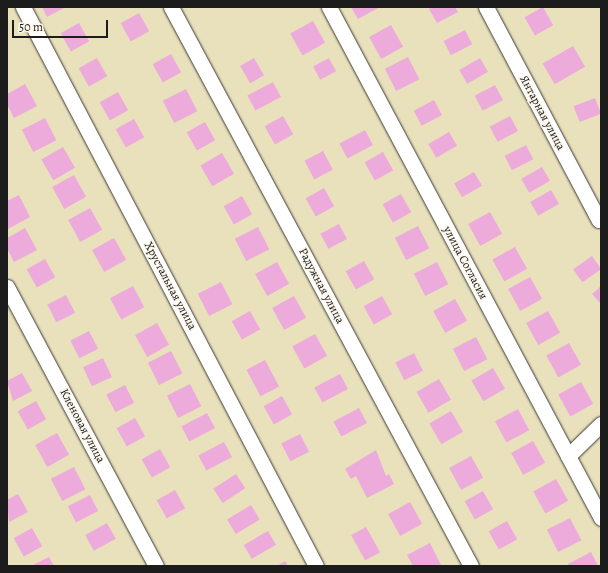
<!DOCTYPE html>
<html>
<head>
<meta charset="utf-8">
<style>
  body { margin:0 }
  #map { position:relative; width:608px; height:573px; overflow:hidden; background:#e9e0bc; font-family:Alegreya,serif }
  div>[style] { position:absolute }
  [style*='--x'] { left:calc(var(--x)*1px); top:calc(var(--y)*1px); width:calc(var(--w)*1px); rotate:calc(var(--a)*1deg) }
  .building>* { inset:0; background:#ecabdb; transform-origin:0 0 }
  .roads { filter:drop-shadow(0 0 1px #3b3934) drop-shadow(0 0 1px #3b3934) }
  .street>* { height:15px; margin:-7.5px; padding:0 7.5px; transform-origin:7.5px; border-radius:7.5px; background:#fff }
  span { translate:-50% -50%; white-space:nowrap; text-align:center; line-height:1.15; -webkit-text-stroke:3px #fbf7ec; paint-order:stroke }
  .street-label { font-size:12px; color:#1c1c1c }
  .frame { position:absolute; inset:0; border:8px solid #1c1c1c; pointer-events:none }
  .scale { position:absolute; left:12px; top:20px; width:96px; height:18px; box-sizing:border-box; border:2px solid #1c1c1c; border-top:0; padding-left:5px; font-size:12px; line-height:14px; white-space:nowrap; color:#1c1c1c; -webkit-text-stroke:3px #fbf7ec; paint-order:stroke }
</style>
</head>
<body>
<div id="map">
  <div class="building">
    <div style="clip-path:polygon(42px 7px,66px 7px,47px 17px)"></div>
    <div style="clip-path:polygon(351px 7px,380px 7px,358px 19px)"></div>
    <div style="clip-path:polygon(433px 7px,455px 7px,458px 12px,437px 23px,429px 9px)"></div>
    <div style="left:543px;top:7px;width:21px;height:21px;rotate:61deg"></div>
    <div style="left:139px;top:13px;width:21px;height:21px;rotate:61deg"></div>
    <div style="left:313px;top:21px;width:25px;height:26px;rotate:61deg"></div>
    <div style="left:79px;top:23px;width:21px;height:21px;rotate:61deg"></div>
    <div style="left:391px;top:25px;width:25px;height:25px;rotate:61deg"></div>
    <div style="left:465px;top:30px;width:16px;height:24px;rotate:63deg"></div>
    <div style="left:573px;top:46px;width:24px;height:35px;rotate:60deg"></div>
    <div style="left:171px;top:54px;width:21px;height:21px;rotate:61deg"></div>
    <div style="left:408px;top:57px;width:25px;height:26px;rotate:63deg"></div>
    <div style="left:97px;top:58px;width:21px;height:21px;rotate:61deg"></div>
    <div style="left:254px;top:58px;width:20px;height:16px;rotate:60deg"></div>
    <div style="left:329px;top:58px;width:15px;height:18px;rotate:62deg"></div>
    <div style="left:480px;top:58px;width:16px;height:24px;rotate:60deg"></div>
    <div style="left:273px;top:82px;width:17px;height:29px;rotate:62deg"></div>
    <div style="clip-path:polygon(25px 84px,37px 106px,14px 118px,7px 104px,7px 94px)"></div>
    <div style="left:495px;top:85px;width:17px;height:23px;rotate:62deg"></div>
    <div style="left:186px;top:89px;width:25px;height:26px;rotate:63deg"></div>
    <div style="left:118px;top:92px;width:21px;height:21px;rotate:61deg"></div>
    <div style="left:595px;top:98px;width:17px;height:23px;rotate:69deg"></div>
    <div style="left:434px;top:100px;width:17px;height:23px;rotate:62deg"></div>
    <div style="left:283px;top:116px;width:21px;height:21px;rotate:61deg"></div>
    <div style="left:510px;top:116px;width:17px;height:23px;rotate:62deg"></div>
    <div style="left:45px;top:118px;width:25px;height:26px;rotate:63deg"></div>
    <div style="left:134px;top:119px;width:21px;height:21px;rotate:61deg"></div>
    <div style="left:205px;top:122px;width:21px;height:21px;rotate:61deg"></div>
    <div style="left:365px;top:130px;width:17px;height:29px;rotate:62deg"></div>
    <div style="left:449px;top:132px;width:16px;height:24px;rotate:60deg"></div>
    <div style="left:526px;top:145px;width:16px;height:24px;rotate:63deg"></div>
    <div style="left:63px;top:147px;width:24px;height:25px;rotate:60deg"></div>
    <div style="left:323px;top:151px;width:21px;height:21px;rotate:62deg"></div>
    <div style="left:383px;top:152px;width:21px;height:21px;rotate:61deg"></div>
    <div style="left:222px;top:153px;width:24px;height:25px;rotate:60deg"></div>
    <div style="left:542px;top:167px;width:16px;height:24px;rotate:60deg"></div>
    <div style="left:474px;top:172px;width:16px;height:23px;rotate:60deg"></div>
    <div style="left:74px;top:175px;width:25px;height:25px;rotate:61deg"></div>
    <div style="left:324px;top:188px;width:21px;height:21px;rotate:61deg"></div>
    <div style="left:551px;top:190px;width:16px;height:24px;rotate:60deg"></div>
    <div style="left:401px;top:194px;width:21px;height:21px;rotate:61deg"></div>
    <div style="clip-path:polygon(19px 195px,30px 217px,8px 229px,7px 201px)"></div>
    <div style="left:242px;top:196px;width:21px;height:21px;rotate:61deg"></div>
    <div style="left:90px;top:208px;width:25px;height:25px;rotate:61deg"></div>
    <div style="left:490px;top:212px;width:25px;height:25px;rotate:61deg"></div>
    <div style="left:339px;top:224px;width:17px;height:21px;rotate:62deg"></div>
    <div style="left:418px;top:226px;width:25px;height:26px;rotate:63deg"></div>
    <div style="left:258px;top:227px;width:25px;height:26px;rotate:63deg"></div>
    <div style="clip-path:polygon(25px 228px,37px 250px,14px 262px,7px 248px,7px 238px)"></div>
    <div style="left:114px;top:238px;width:25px;height:25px;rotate:61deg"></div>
    <div style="left:515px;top:247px;width:25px;height:26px;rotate:61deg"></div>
    <div style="left:592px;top:256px;width:16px;height:23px;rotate:55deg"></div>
    <div style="left:45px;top:259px;width:21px;height:21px;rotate:61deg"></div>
    <div style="left:364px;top:261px;width:21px;height:21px;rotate:61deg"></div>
    <div style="left:277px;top:262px;width:25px;height:25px;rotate:61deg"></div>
    <div style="left:437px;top:262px;width:25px;height:26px;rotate:63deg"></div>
    <div style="left:530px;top:277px;width:25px;height:25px;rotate:61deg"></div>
    <div style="left:221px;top:282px;width:25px;height:26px;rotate:63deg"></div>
    <div style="left:133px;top:286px;width:24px;height:26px;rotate:62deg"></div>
    <div style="clip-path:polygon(601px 286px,601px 304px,592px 294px)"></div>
    <div style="left:66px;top:295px;width:20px;height:21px;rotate:63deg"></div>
    <div style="left:294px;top:296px;width:25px;height:25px;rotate:61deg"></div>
    <div style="left:382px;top:296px;width:21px;height:21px;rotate:61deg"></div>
    <div style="left:455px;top:299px;width:25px;height:25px;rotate:61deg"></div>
    <div style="left:250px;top:311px;width:21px;height:21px;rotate:61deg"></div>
    <div style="left:548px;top:311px;width:25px;height:25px;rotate:61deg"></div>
    <div style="left:157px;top:323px;width:25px;height:25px;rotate:61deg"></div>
    <div style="left:89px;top:331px;width:20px;height:21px;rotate:63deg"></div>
    <div style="left:315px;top:334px;width:25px;height:26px;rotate:61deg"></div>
    <div style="left:476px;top:337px;width:25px;height:26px;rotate:63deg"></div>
    <div style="left:569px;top:343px;width:25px;height:26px;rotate:61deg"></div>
    <div style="left:171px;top:351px;width:25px;height:26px;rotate:63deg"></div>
    <div style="left:414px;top:353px;width:20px;height:21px;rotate:63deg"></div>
    <div style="left:103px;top:358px;width:21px;height:22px;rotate:65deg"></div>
    <div style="left:265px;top:360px;width:30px;height:21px;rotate:62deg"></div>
    <div style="left:493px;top:368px;width:24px;height:25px;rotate:60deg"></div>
    <div style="clip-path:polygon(22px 373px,32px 391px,13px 401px,7px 381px)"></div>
    <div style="left:340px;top:374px;width:17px;height:29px;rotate:62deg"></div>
    <div style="left:439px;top:379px;width:24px;height:26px;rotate:60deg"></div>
    <div style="left:581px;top:382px;width:25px;height:26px;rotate:61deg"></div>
    <div style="left:190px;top:384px;width:25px;height:26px;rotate:63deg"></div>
    <div style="left:125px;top:385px;width:20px;height:21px;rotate:63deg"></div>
    <div style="left:282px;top:396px;width:21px;height:21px;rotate:61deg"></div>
    <div style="left:36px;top:401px;width:21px;height:21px;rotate:61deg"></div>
    <div style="left:359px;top:408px;width:17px;height:29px;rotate:62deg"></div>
    <div style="left:518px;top:409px;width:24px;height:26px;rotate:62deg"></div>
    <div style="left:451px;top:411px;width:24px;height:25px;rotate:60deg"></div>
    <div style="left:207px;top:413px;width:17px;height:29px;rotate:62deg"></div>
    <div style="left:135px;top:418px;width:21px;height:21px;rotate:61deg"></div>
    <div style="left:57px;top:433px;width:25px;height:25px;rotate:61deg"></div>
    <div style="left:300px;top:434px;width:20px;height:21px;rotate:63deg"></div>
    <div style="left:533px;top:441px;width:25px;height:25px;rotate:61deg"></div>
    <div style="left:224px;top:442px;width:17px;height:29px;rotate:62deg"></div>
    <div style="left:160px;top:449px;width:21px;height:21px;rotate:61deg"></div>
    <div style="clip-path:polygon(376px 450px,386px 476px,389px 474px,394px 484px,367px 498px,356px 476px,351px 479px,345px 469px)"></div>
    <div style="left:471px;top:456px;width:25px;height:25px;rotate:61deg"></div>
    <div style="left:74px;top:467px;width:25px;height:26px;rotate:63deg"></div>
    <div style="left:236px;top:474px;width:17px;height:27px;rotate:57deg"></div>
    <div style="left:556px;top:479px;width:25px;height:26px;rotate:61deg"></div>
    <div style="left:175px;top:490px;width:21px;height:21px;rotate:61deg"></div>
    <div style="left:483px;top:491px;width:21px;height:21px;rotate:61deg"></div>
    <div style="clip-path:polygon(18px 494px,28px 512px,9px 522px,7px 500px)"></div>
    <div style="left:90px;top:495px;width:18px;height:25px;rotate:63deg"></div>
    <div style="left:410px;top:502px;width:25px;height:25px;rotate:61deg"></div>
    <div style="left:251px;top:505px;width:17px;height:28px;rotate:59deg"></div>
    <div style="left:570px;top:518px;width:25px;height:26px;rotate:63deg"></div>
    <div style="left:507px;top:521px;width:21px;height:21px;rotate:61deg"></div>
    <div style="left:107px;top:523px;width:18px;height:25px;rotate:61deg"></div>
    <div style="left:366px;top:527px;width:29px;height:17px;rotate:61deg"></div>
    <div style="left:32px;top:528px;width:21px;height:21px;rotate:61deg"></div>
    <div style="left:268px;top:531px;width:16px;height:28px;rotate:60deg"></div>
    <div style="clip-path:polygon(430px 543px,441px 565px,413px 566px,407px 555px)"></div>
    <div style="clip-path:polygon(591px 552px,598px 566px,569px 566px,568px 564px)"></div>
    <div style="clip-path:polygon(49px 557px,54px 566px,31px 566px)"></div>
    <div style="clip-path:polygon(285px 561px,288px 566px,277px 566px)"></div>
  </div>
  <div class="roads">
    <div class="street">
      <div style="--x:23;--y:7;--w:631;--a:62.34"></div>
      <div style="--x:171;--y:7;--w:634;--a:61.78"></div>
      <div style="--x:329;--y:7;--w:579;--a:61.97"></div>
      <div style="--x:486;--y:7;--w:241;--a:62.1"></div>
      <div style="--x:599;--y:220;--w:3;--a:-45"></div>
      <div style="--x:7;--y:287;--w:316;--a:61.9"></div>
      <div style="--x:568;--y:456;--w:46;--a:-44.1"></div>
    </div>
  </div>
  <div class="street-label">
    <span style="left:542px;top:113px;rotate:62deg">Янтарная улица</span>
    <span style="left:465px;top:263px;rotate:62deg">улица Согласия</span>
    <span style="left:170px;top:286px;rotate:62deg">Хрустальная улица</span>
    <span style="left:321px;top:286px;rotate:62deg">Радужная улица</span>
    <span style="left:82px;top:426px;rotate:62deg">Кленовая улица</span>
  </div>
  <div class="frame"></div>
  <div class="scale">50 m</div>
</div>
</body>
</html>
